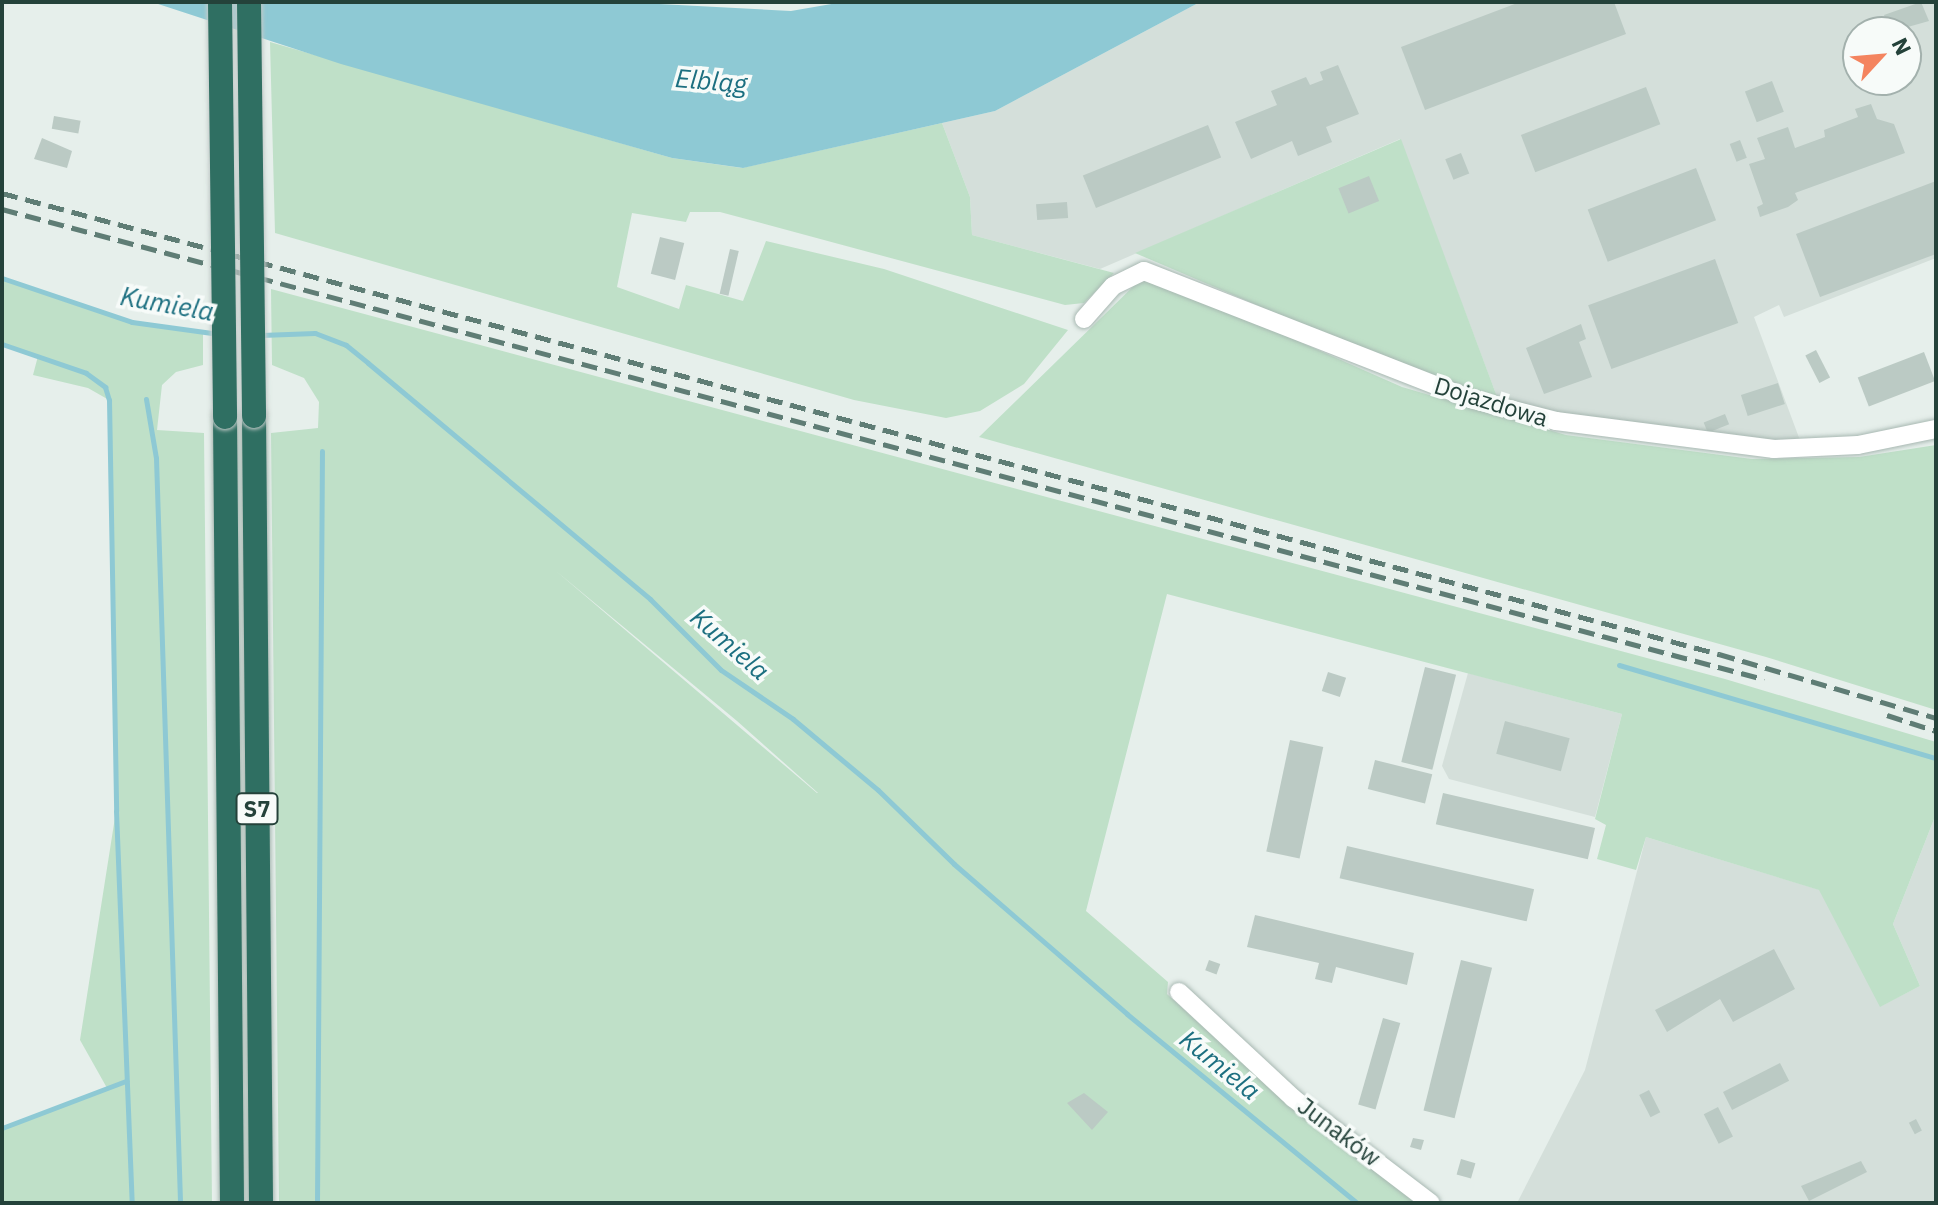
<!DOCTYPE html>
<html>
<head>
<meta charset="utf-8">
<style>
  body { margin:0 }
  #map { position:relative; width:1938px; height:1205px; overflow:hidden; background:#e6efeb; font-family:"IBM Plex Sans",sans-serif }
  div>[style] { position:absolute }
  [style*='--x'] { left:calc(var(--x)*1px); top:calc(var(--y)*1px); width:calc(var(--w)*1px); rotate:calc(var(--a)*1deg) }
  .built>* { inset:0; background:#d4dfda }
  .green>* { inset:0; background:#bfe0c8 }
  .water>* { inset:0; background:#8ec9d4 }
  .stream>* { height:5px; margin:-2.5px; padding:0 2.5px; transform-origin:2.5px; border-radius:2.5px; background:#8ec9d4 }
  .building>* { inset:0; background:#bbcac4; transform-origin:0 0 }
  .roads { filter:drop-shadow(0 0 2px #a8b8b2) drop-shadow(0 0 2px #a8b8b2) }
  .minor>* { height:18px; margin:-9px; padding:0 9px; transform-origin:9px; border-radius:9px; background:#fff }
  .highway>* { height:24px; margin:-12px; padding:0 12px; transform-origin:12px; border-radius:12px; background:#2f6f62 }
  .rail>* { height:5px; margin-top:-2.5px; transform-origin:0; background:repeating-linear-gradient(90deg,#5f7d75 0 16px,transparent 0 24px) }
  .bridges { filter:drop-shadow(0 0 2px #c2cac8) drop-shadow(0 0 2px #c2cac8) }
  .highway-bridge>* { height:24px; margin:-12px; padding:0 12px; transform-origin:12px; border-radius:12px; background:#2f6f62 }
  span { translate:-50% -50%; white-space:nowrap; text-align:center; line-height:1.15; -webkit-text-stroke:7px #f7fbf9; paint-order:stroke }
  .shield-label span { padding:2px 6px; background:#f7fbf9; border:2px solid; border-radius:6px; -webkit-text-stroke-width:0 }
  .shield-label { font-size:22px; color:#24423a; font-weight:700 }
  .street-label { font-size:24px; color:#24423a }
  .water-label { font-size:26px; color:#1c6f80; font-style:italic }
  .frame { position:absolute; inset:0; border:4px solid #24423a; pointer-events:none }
  .north { position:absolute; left:1842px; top:16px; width:80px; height:80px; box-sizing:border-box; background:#f7fbf9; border:2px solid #a3b1ad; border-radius:50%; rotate:64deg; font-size:22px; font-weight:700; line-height:32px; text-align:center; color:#24423a }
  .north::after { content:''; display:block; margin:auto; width:28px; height:36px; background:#f4845f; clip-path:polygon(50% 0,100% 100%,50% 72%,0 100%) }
</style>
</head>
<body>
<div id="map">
  <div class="built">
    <div style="clip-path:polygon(evenodd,1200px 2px,1936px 2px,1936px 258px,1784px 317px,1779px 305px,1754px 317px,1801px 443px,1664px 432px,1499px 402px,1400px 139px,1100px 269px,972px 235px,970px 197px,942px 123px,995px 111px,1200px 2px,1858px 32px,1906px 32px,1906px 80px,1858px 80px,1858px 32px)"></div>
    <div style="clip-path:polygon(1468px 673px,1622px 714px,1595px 817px,1449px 779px,1442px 766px)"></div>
    <div style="clip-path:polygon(1936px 814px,1936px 1203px,1517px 1203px,1585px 1070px,1646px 837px,1820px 890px,1881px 1006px,1920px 986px,1893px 924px)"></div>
  </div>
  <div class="green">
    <div style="clip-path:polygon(270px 42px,672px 158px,742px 168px,942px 123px,970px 197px,972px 235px,1114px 273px,1084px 303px,1065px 305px,720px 212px,690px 212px,686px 222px,632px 213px,617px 287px,679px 309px,686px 285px,743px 301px,766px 241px,884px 269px,1068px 330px,1024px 384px,980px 411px,946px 418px,854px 400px,275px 233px)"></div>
    <div style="clip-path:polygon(1401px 139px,1499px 402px,1423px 376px,1135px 253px)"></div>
    <div style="clip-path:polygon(1146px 274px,1402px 387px,1566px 435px,1752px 459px,1859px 457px,1936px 445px,1936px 710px,1766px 657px,979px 437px)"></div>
    <div style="clip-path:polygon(2px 278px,132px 322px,203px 334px,203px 365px,176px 372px,162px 385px,157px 430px,204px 433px,212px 1203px,2px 1203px,2px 1128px,107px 1088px,80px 1040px,116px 811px,109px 400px,88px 388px,33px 375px,38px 356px,2px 344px)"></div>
    <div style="clip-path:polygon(evenodd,271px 289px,1725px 679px,1936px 742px,1936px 814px,1893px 924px,1920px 986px,1880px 1007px,1819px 890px,1646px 837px,1636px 870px,1597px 859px,1606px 825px,1595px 819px,1622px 714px,1167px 594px,1086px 911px,1168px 982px,1167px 994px,1290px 1106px,1420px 1203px,279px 1203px,271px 433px,318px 428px,319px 402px,304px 378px,272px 365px,271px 289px,556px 571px,737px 721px,818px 793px,817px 793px,556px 571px)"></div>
  </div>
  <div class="water">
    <div style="clip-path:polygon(152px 2px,621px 2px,791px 11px,843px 2px,1200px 2px,995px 111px,743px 168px,672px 158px,341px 64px)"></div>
  </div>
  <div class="stream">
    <div style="--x:2;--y:278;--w:137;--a:18.7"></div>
    <div style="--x:132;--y:322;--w:88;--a:7.9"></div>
    <div style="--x:261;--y:335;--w:54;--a:-2.1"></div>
    <div style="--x:315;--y:333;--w:33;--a:21"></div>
    <div style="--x:346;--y:345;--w:28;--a:39"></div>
    <div style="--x:368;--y:363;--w:368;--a:39.9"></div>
    <div style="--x:650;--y:599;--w:100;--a:45"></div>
    <div style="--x:721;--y:670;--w:87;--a:34.2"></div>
    <div style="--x:793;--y:719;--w:111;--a:39.9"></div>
    <div style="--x:878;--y:790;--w:106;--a:44.2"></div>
    <div style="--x:954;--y:864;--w:229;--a:40.9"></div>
    <div style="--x:1127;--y:1014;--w:298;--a:39.4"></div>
    <div style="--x:2;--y:344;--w:89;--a:19"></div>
    <div style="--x:86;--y:373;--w:24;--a:36"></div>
    <div style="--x:105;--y:387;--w:14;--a:73"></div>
    <div style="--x:109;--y:400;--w:411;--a:89"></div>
    <div style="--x:116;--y:811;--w:392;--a:87.7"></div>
    <div style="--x:146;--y:399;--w:60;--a:80.4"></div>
    <div style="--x:156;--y:458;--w:745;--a:88.15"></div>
    <div style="--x:1619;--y:665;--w:330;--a:16.4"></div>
    <div style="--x:2;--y:1128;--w:133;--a:-20.8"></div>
    <div style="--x:317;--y:1203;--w:752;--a:-89.62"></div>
  </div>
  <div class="building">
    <div style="clip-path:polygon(1520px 2px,1614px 2px,1626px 34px,1425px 110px,1401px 47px)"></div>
    <div style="clip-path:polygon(1921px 2px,1929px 21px,1890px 32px,1884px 15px)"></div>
    <div style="clip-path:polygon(1338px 65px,1359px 114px,1326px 127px,1332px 142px,1298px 156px,1292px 141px,1251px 159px,1235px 122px,1277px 105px,1271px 91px,1306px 77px,1310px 85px,1323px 80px,1320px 72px)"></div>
    <div style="left:1772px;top:81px;width:33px;height:29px;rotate:69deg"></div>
    <div style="left:1646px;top:87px;width:40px;height:134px;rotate:69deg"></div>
    <div style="clip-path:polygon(1871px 104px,1877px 119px,1894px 124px,1905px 153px,1795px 193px,1798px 200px,1788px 207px,1760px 217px,1757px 207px,1763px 204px,1749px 164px,1765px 159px,1757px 138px,1788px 127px,1795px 148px,1825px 137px,1824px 130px,1858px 117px,1855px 109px)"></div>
    <div style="left:54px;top:116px;width:27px;height:13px;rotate:10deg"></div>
    <div style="left:1208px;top:125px;width:35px;height:135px;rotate:68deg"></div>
    <div style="clip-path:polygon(42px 138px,72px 151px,67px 168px,34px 159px)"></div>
    <div style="left:1740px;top:140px;width:19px;height:11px;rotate:69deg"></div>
    <div style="left:1461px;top:153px;width:22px;height:17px;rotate:68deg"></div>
    <div style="left:1696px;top:168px;width:56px;height:116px;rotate:69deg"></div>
    <div style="left:1369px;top:176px;width:27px;height:33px;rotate:68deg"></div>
    <div style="clip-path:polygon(1936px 181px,1936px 254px,1820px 297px,1796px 234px)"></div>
    <div style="left:1067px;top:202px;width:16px;height:31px;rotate:86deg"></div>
    <div style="left:660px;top:237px;width:25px;height:38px;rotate:14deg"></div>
    <div style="left:730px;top:249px;width:9px;height:46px;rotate:13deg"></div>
    <div style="left:1715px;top:259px;width:68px;height:135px;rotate:70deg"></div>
    <div style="clip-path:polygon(1581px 324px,1586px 339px,1579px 342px,1592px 377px,1544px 394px,1526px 348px)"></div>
    <div style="left:1816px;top:350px;width:31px;height:12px;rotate:63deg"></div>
    <div style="left:1924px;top:352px;width:31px;height:71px;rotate:69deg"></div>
    <div style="left:1778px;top:383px;width:22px;height:39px;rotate:72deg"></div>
    <div style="left:1725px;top:414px;width:11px;height:23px;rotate:68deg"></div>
    <div style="left:1425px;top:667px;width:32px;height:98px;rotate:14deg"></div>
    <div style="left:1328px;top:672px;width:19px;height:20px;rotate:18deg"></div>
    <div style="left:1505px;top:721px;width:67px;height:34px;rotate:15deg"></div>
    <div style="left:1290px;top:740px;width:34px;height:114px;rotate:12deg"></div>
    <div style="left:1375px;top:760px;width:59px;height:30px;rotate:14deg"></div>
    <div style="left:1443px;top:793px;width:156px;height:32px;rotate:13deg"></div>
    <div style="left:1347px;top:846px;width:192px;height:33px;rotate:13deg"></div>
    <div style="clip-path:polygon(1255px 915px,1414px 953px,1407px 985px,1336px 967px,1332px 983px,1315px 979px,1319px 963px,1247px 947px)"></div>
    <div style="clip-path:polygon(1774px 949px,1795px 989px,1733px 1022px,1720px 999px,1667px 1032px,1655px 1010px)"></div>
    <div style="left:1209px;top:960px;width:12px;height:11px;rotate:20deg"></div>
    <div style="left:1461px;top:960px;width:32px;height:155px;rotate:14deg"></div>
    <div style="left:1383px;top:1018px;width:18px;height:90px;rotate:16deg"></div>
    <div style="left:1780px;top:1063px;width:20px;height:64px;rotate:63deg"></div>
    <div style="left:1649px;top:1090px;width:25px;height:11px;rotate:63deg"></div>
    <div style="clip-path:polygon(1084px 1093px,1108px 1112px,1092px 1130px,1067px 1103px)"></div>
    <div style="left:1718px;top:1107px;width:33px;height:16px;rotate:63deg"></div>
    <div style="left:1916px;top:1119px;width:13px;height:8px;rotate:63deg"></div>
    <div style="clip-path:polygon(1413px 1138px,1424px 1140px,1421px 1150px,1410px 1147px)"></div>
    <div style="left:1461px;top:1159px;width:15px;height:16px;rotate:16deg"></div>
    <div style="clip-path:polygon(1861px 1161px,1867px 1172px,1809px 1201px,1801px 1186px)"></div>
  </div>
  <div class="roads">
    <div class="minor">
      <div style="--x:1084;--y:319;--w:44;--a:-48.7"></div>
      <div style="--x:1113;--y:286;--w:34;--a:-26"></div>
      <div style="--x:1144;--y:271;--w:350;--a:21.4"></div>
      <div style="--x:1470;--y:399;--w:89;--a:14.3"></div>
      <div style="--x:1556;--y:421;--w:220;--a:7.3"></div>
      <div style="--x:1774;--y:449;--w:84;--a:-2.7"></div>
      <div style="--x:1858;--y:445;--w:80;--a:-11.6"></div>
      <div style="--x:1179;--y:992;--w:156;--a:42.9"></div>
      <div style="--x:1293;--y:1098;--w:173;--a:37.3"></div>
    </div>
    <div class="highway">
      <div style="--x:254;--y:416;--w:787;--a:89.49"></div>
      <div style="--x:225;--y:417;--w:786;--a:89.49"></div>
    </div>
  </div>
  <div class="rail">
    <div style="--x:2;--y:193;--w:1778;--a:15.03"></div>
    <div style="--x:1719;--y:654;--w:226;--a:16.4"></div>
    <div style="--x:2;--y:209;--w:1824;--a:14.94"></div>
    <div style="--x:1887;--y:715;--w:52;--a:18.1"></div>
  </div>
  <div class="bridges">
    <div class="highway-bridge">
      <div style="--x:220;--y:2;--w:415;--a:89.3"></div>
      <div style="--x:249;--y:2;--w:414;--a:89.3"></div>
    </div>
  </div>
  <div class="shield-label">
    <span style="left:257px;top:809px">S7</span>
  </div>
  <div class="street-label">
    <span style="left:1491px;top:402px;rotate:17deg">Dojazdowa</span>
    <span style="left:1339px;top:1132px;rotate:37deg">Junaków</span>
  </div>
  <div class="water-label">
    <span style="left:711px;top:81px;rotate:5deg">Elbląg</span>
    <span style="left:167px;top:304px;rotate:10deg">Kumiela</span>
    <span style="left:730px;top:644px;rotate:41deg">Kumiela</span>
    <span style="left:1220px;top:1065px;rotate:39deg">Kumiela</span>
  </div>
  <div class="frame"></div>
  <div class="north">N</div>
</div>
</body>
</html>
